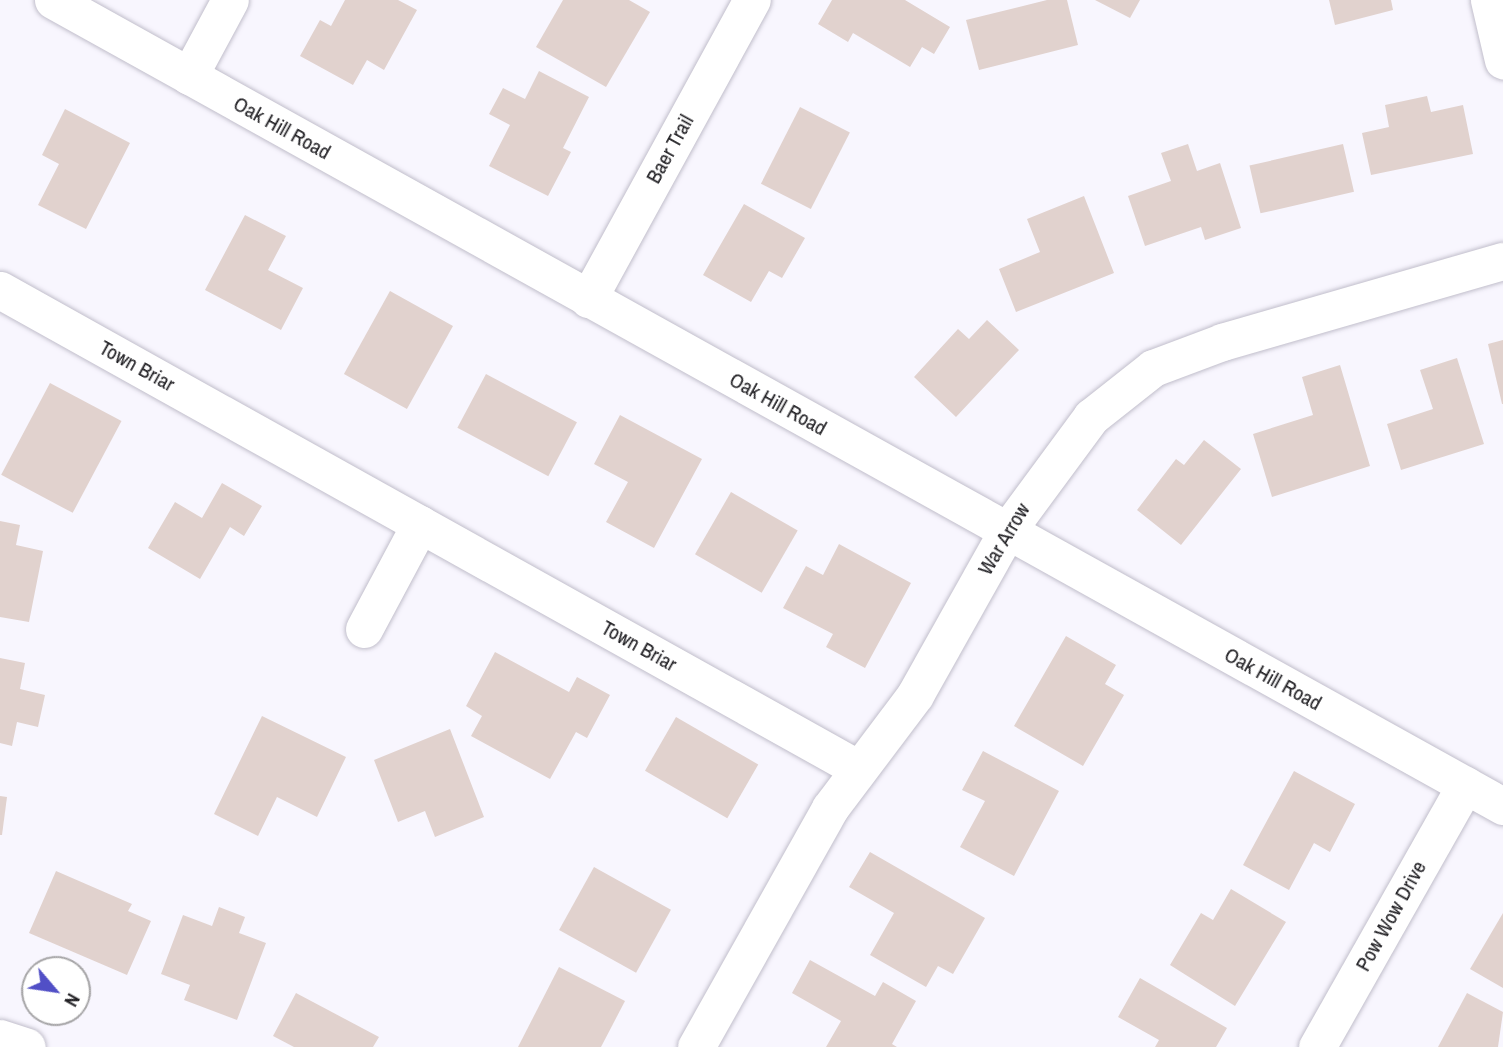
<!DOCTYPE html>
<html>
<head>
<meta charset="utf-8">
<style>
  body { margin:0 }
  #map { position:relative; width:1503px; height:1047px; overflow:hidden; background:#f8f6fe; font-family:"Archivo Narrow",sans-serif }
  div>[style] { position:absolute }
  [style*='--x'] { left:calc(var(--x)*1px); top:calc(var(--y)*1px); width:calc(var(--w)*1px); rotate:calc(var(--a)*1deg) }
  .building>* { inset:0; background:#e1d2ce; transform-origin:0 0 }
  .roads { filter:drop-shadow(0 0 2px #c1becb) drop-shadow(0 0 2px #c1becb) }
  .minor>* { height:37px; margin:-18.5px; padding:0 18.5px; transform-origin:18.5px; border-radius:18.5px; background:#fff }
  span { translate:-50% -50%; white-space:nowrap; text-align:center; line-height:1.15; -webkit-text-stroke:5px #fff; paint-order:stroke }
  .street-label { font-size:21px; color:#201f23 }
  .north { position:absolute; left:21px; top:956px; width:70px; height:70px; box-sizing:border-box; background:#fff; border:2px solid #a6a5a7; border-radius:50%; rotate:119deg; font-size:19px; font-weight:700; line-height:28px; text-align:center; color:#201f23 }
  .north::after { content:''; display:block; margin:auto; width:24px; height:32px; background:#514fc6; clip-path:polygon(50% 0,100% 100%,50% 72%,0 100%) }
</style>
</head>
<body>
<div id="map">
  <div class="building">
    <div style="clip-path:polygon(345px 0,398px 0,417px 10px,384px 70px,367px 60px,353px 85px,300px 56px,320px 20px,331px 26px)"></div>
    <div style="clip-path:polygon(563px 0,629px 0,650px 12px,606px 87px,536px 47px)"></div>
    <div style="clip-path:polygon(832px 0,905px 0,950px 27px,934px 54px,922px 47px,910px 67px,853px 33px,848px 42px,818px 24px)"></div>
    <div style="clip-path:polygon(1047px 0,1067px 0,1078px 45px,979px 70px,966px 20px)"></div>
    <div style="clip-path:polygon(1095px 0,1140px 0,1130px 18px)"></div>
    <div style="clip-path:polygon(1329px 0,1391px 0,1393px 10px,1335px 25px)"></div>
    <div style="clip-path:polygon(539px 71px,589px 97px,563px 148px,571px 152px,548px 196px,489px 166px,510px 125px,489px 114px,503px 88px,525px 99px)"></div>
    <div style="clip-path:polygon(1427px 96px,1431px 112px,1463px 105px,1473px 154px,1371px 175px,1362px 133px,1389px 127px,1385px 105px)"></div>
    <div style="left:800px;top:107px;width:56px;height:86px;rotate:27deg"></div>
    <div style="clip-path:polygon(65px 109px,130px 143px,86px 229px,38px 205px,59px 164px,42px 155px)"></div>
    <div style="clip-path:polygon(1188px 144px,1197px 171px,1220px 163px,1241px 228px,1205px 240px,1201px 227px,1145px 246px,1128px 196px,1171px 181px,1161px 153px)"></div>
    <div style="left:1343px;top:144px;width:49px;height:96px;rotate:77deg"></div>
    <div style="clip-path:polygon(1084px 196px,1114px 273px,1016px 312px,999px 269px,1040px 252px,1027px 219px)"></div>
    <div style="clip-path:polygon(744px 204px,805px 238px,782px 278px,769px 271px,751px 302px,703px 275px)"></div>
    <div style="clip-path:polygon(245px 215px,286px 236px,268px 270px,303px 288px,281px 330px,205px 290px)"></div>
    <div style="left:390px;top:291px;width:72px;height:95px;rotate:29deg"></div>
    <div style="clip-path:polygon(987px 320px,1019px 350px,956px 417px,914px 377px,958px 329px,969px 339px)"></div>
    <div style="clip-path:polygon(1503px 340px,1503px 404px,1502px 404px,1488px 344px)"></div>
    <div style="clip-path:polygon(1457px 358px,1484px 444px,1401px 470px,1387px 424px,1433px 409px,1420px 370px)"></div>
    <div style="clip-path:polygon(1340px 365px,1370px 466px,1272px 497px,1253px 434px,1313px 415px,1302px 377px)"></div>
    <div style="left:486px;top:374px;width:103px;height:61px;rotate:28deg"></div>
    <div style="left:50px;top:383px;width:81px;height:104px;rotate:28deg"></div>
    <div style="clip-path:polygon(620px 415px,702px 459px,654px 548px,606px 522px,628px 482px,594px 464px)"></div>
    <div style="clip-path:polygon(1204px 440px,1241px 469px,1181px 545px,1137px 510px,1176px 459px,1184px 465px)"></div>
    <div style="clip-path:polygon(222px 483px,262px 506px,244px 536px,230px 527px,200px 579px,148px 548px,175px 502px,202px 518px)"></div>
    <div style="left:731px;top:492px;width:77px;height:72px;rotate:30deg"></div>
    <div style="clip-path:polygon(0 521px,20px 525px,16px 545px,43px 551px,29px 622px,0 617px)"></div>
    <div style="clip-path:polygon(839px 544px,911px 583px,865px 668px,826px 647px,833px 634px,783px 608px,806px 566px,823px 575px)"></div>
    <div style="clip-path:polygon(1066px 636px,1116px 665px,1105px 684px,1124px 695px,1083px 766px,1014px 726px)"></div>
    <div style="clip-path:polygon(495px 652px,569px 692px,577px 677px,610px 695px,587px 738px,576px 732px,550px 779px,471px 736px,482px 716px,466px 706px)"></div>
    <div style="clip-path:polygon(0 658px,25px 663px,20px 689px,45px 695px,38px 727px,17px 722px,12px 746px,0 743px)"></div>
    <div style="clip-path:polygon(262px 716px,346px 757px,317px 817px,277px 797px,258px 836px,214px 814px)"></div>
    <div style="left:676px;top:717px;width:95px;height:62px;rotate:30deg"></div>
    <div style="clip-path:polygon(450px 729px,484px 817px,435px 837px,425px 811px,398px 822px,374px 760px)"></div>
    <div style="clip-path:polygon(983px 751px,1059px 791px,1014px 876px,960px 847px,985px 801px,962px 790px)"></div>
    <div style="clip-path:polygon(1294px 771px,1355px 804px,1330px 852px,1314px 843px,1289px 890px,1243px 865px)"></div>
    <div style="clip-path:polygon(0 796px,7px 797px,2px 835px,0 835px)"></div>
    <div style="clip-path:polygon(870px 852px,985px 918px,953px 974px,938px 966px,926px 987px,870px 955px,894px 913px,849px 887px)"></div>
    <div style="left:594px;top:867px;width:88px;height:72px;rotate:29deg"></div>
    <div style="clip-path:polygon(56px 871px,132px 904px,128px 911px,151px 921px,127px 975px,29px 933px)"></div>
    <div style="clip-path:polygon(1231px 889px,1286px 922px,1235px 1006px,1170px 965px,1201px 913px,1213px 920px)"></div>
    <div style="clip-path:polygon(219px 907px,245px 917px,239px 933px,266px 943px,237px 1020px,184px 1000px,190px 985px,161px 974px,183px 915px,212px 926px)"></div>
    <div style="clip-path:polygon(1503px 913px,1503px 988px,1470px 969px)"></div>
    <div style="clip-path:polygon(810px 960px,875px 996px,883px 982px,916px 1001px,892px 1044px,897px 1047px,826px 1047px,841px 1021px,792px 993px)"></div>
    <div style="clip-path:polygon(559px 967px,625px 1001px,601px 1047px,518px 1047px)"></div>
    <div style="clip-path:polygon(1140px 978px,1227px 1028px,1216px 1047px,1155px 1047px,1159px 1040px,1118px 1017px)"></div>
    <div style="clip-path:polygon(296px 993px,379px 1037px,373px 1047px,294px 1047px,273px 1036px)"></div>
    <div style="clip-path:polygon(1467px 993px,1503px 1012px,1498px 1047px,1438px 1047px)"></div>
  </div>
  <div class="roads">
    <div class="minor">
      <div style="--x:53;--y:0;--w:1659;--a:29.07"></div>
      <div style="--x:1489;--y:0;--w:62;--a:76.9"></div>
      <div style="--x:189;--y:76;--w:86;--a:-61.7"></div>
      <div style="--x:0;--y:290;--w:981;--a:29.15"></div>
      <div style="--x:588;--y:299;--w:341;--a:-61.3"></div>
      <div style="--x:364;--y:629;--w:119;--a:-61.9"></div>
      <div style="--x:0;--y:1038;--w:28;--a:18"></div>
      <div style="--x:696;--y:1047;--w:274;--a:-60.7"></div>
      <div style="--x:830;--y:808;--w:141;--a:-53"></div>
      <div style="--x:915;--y:695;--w:188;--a:-60.7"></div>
      <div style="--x:1007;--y:531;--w:142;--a:-53.6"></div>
      <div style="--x:1091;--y:417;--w:79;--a:-38.3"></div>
      <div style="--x:1153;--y:368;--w:74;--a:-20.6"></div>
      <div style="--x:1222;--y:342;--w:292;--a:-16.1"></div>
      <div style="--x:1317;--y:1047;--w:301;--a:-60.5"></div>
    </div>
  </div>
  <div class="street-label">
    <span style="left:282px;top:128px;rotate:29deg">Oak Hill Road</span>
    <span style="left:670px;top:149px;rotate:-61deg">Baer Trail</span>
    <span style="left:137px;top:366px;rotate:29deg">Town Briar</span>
    <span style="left:778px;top:404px;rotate:29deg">Oak Hill Road</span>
    <span style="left:1004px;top:539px;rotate:-59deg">War Arrow</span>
    <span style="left:639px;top:646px;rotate:29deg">Town Briar</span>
    <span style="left:1273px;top:679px;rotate:29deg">Oak Hill Road</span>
    <span style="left:1391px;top:916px;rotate:-61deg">Pow Wow Drive</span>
  </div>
  <div class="north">N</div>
</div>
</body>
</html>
